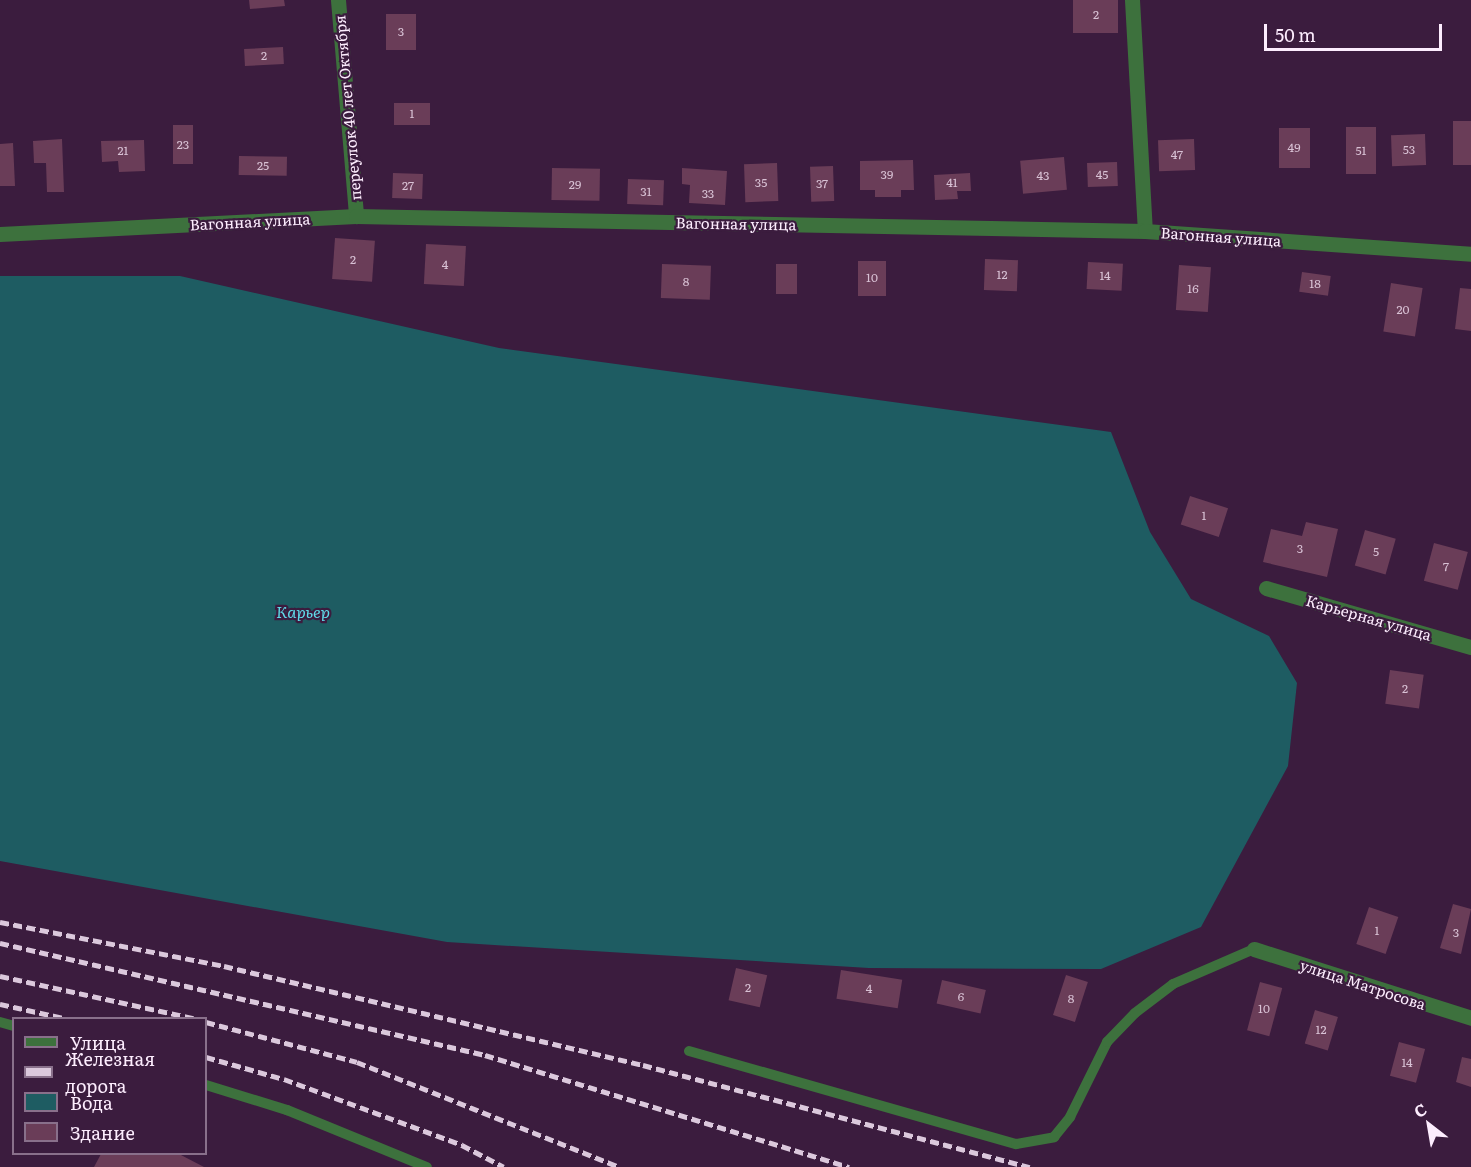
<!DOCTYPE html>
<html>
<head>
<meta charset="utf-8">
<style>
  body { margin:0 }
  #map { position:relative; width:1471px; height:1167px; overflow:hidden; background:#3b1c3e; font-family:Literata,serif }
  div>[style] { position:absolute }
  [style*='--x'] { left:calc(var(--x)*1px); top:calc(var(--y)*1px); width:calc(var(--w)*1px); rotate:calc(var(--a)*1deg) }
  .water>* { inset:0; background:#1e5c62 }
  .building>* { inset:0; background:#6a3d58; transform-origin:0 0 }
  .lane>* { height:10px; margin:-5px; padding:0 5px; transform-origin:5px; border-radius:5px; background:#3d713d }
  .street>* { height:15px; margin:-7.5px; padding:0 7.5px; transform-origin:7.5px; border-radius:7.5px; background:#3d713d }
  .rail>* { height:4.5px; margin-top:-2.25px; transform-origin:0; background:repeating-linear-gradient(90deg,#dbc8dc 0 9px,transparent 0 13.5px) }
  span { translate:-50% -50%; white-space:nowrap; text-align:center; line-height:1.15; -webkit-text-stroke:4.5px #3b1c3e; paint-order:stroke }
  .number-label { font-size:12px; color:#d8c1d4 }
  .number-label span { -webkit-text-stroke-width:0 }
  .street-label { font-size:15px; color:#fdedfe }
  .water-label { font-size:16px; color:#5fdce9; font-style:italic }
  .legend { position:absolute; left:12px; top:1017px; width:195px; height:138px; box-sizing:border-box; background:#3b1c3e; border:2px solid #89708b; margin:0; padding:8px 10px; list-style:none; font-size:18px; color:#fdedfe }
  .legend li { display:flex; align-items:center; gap:12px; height:30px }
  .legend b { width:30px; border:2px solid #89708b }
  .north { position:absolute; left:1399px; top:1095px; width:60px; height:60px; -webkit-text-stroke:4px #3b1c3e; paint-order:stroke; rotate:329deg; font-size:16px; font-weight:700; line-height:24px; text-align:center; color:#fdedfe }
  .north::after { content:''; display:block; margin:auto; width:21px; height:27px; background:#fdedfe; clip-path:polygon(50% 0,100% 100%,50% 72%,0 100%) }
  .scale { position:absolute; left:1264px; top:24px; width:178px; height:27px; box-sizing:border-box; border:3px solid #fdedfe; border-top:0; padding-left:8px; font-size:18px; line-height:21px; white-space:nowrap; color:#fdedfe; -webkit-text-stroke:4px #3b1c3e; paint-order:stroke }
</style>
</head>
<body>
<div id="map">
  <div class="water">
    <div style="clip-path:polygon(0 276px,180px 276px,499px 348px,1111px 432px,1150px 532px,1191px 599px,1269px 636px,1297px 683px,1288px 766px,1201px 927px,1101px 969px,869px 968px,447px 942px,0 861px)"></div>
  </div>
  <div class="building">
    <div style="clip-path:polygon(249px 0,284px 0,285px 6px,250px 9px)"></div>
    <div style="left:1073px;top:0;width:45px;height:33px"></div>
    <div style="left:386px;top:14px;width:30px;height:36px"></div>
    <div style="left:283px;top:47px;width:17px;height:39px;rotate:87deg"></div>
    <div style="left:394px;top:103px;width:36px;height:22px"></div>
    <div style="left:1453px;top:121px;width:18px;height:44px"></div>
    <div style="left:173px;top:125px;width:20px;height:39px"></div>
    <div style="left:1376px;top:127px;width:47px;height:30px;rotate:90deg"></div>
    <div style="left:1279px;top:128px;width:31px;height:40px"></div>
    <div style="left:1425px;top:134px;width:31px;height:34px;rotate:88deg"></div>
    <div style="clip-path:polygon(62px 139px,64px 192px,47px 192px,46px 163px,34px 163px,33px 141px)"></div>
    <div style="left:1194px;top:139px;width:31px;height:36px;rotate:88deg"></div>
    <div style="clip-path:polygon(144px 140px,145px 171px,119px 172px,118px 161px,102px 162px,101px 141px)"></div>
    <div style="clip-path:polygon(13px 143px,15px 186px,0 186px,0 144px)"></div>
    <div style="left:239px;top:156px;width:48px;height:19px;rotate:1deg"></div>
    <div style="left:1064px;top:157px;width:33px;height:44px;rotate:85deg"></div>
    <div style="clip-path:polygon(913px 160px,914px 190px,901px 190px,901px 197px,875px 197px,875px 190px,860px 190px,860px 161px)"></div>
    <div style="left:1117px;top:162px;width:24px;height:30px;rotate:88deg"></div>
    <div style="left:777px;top:163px;width:38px;height:33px;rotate:88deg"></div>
    <div style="left:833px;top:166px;width:35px;height:23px;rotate:88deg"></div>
    <div style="left:552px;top:168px;width:48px;height:32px;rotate:1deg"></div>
    <div style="clip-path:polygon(682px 168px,727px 171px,725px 205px,689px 203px,690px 185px,682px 184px)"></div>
    <div style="left:393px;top:173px;width:30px;height:25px;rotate:2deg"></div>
    <div style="clip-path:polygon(970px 173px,971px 191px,957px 191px,958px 199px,935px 200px,934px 175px)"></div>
    <div style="left:628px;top:179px;width:36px;height:25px;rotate:2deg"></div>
    <div style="left:335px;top:238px;width:40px;height:41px;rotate:4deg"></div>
    <div style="left:426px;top:244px;width:40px;height:40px;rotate:3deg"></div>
    <div style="left:985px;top:259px;width:33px;height:31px;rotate:2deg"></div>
    <div style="left:858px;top:261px;width:28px;height:35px"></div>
    <div style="left:1088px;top:262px;width:35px;height:27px;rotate:3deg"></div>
    <div style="left:662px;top:264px;width:49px;height:34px;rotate:2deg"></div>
    <div style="left:776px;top:264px;width:21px;height:30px"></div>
    <div style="left:1179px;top:265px;width:32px;height:45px;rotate:4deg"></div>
    <div style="left:1302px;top:272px;width:29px;height:20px;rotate:8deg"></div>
    <div style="left:1391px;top:283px;width:32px;height:49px;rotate:9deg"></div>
    <div style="clip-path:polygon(1460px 288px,1471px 289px,1471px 331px,1455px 329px)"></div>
    <div style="left:1190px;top:496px;width:40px;height:30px;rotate:18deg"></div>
    <div style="clip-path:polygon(1306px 522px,1338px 529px,1327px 577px,1263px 562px,1271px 529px,1302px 536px)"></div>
    <div style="left:1365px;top:530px;width:32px;height:37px;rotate:16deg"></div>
    <div style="left:1434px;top:543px;width:35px;height:39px;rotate:15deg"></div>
    <div style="left:1390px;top:670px;width:34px;height:34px;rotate:8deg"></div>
    <div style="clip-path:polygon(1453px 904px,1471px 909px,1461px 954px,1440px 948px)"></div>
    <div style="left:1369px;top:907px;width:31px;height:39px;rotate:19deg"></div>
    <div style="left:736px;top:968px;width:32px;height:33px;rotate:13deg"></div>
    <div style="left:841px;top:970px;width:62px;height:29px;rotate:9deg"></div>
    <div style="left:1066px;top:975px;width:23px;height:42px;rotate:18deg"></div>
    <div style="left:942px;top:980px;width:45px;height:24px;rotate:13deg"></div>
    <div style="left:1260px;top:982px;width:23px;height:50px;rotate:15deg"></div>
    <div style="left:1315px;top:1010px;width:24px;height:35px;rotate:17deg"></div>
    <div style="left:1399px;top:1042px;width:27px;height:35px;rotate:15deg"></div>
    <div style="clip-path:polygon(1462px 1057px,1471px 1059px,1471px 1087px,1456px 1082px)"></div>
    <div style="clip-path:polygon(101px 1154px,179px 1154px,204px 1167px,94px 1167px)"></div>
  </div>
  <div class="lane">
    <div style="--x:0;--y:1022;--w:15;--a:16"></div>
    <div style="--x:689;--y:1051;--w:340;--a:15.9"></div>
    <div style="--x:1016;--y:1144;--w:39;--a:-10"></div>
    <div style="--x:1054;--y:1137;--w:26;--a:-51"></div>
    <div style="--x:1070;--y:1117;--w:84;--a:-63.7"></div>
    <div style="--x:1107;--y:1042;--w:40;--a:-46"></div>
    <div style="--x:1135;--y:1013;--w:48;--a:-37.3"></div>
    <div style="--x:1173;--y:984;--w:88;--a:-23.4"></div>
    <div style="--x:206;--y:1085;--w:85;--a:17.2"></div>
    <div style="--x:287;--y:1110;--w:151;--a:22.2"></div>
  </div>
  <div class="street">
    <div style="--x:338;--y:0;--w:217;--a:85.2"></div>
    <div style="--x:1132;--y:0;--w:231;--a:86.8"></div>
    <div style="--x:0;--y:234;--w:356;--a:-2.9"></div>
    <div style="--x:356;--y:216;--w:789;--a:1.09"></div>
    <div style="--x:1145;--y:231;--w:327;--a:4"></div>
    <div style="--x:1266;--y:588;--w:213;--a:16.1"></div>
    <div style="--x:1254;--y:949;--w:228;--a:17.6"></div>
  </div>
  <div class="rail">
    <div style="--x:0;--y:922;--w:228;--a:11.1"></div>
    <div style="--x:224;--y:966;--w:431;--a:13.3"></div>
    <div style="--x:643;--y:1065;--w:400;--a:14.8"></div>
    <div style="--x:0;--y:943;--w:498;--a:13"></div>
    <div style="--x:485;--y:1055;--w:381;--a:17.1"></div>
    <div style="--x:0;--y:976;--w:198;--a:12.3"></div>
    <div style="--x:0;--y:1004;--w:65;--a:12.5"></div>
    <div style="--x:206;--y:1022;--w:156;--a:14.8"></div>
    <div style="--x:357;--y:1062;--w:283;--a:21.8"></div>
    <div style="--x:206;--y:1057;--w:81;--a:15.8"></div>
    <div style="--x:284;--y:1079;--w:190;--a:20.3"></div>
    <div style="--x:462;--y:1145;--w:47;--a:27.6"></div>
  </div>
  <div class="number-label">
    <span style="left:1096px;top:15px">2</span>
    <span style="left:401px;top:32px">3</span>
    <span style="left:264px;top:56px">2</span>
    <span style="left:412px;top:114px">1</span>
    <span style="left:183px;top:145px">23</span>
    <span style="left:1294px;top:148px">49</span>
    <span style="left:1409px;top:150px">53</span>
    <span style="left:123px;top:151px">21</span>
    <span style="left:1361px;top:151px">51</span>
    <span style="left:1177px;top:155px">47</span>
    <span style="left:263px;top:166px">25</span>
    <span style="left:887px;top:175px">39</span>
    <span style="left:1102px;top:175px">45</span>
    <span style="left:1043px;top:176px">43</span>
    <span style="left:761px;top:183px">35</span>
    <span style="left:952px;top:183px">41</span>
    <span style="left:822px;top:184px">37</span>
    <span style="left:575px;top:185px">29</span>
    <span style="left:408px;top:186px">27</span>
    <span style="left:646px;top:192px">31</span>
    <span style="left:708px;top:194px">33</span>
    <span style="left:353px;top:260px">2</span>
    <span style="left:445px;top:265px">4</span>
    <span style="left:1002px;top:275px">12</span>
    <span style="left:1105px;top:276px">14</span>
    <span style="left:872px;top:278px">10</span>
    <span style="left:686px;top:282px">8</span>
    <span style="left:1315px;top:284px">18</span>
    <span style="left:1193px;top:289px">16</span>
    <span style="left:1403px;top:310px">20</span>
    <span style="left:1204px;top:516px">1</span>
    <span style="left:1300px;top:549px">3</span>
    <span style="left:1376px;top:552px">5</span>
    <span style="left:1446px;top:567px">7</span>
    <span style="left:1405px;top:689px">2</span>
    <span style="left:1377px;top:931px">1</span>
    <span style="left:1456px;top:933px">3</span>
    <span style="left:748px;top:988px">2</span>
    <span style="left:869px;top:989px">4</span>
    <span style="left:961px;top:997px">6</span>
    <span style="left:1071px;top:999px">8</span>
    <span style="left:1264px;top:1009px">10</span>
    <span style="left:1321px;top:1030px">12</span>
    <span style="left:1407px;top:1063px">14</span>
  </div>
  <div class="street-label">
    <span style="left:347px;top:108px;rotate:-95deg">переулок 40 лет Октября</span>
    <span style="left:250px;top:221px;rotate:-3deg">Вагонная улица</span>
    <span style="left:736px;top:223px;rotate:1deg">Вагонная улица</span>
    <span style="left:1221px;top:236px;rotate:4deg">Вагонная улица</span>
    <span style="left:1369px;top:617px;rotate:16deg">Карьерная улица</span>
    <span style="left:1363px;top:984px;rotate:18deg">улица Матросова</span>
  </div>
  <div class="water-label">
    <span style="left:303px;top:611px">Карьер</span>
  </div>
  <ul class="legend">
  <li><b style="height:8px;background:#3d713d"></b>Улица</li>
  <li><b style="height:8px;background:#dbc8dc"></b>Железная дорога</li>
  <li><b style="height:16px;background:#1e5c62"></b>Вода</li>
  <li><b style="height:16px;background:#6a3d58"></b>Здание</li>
  </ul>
  <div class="north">С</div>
  <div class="scale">50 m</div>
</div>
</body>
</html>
